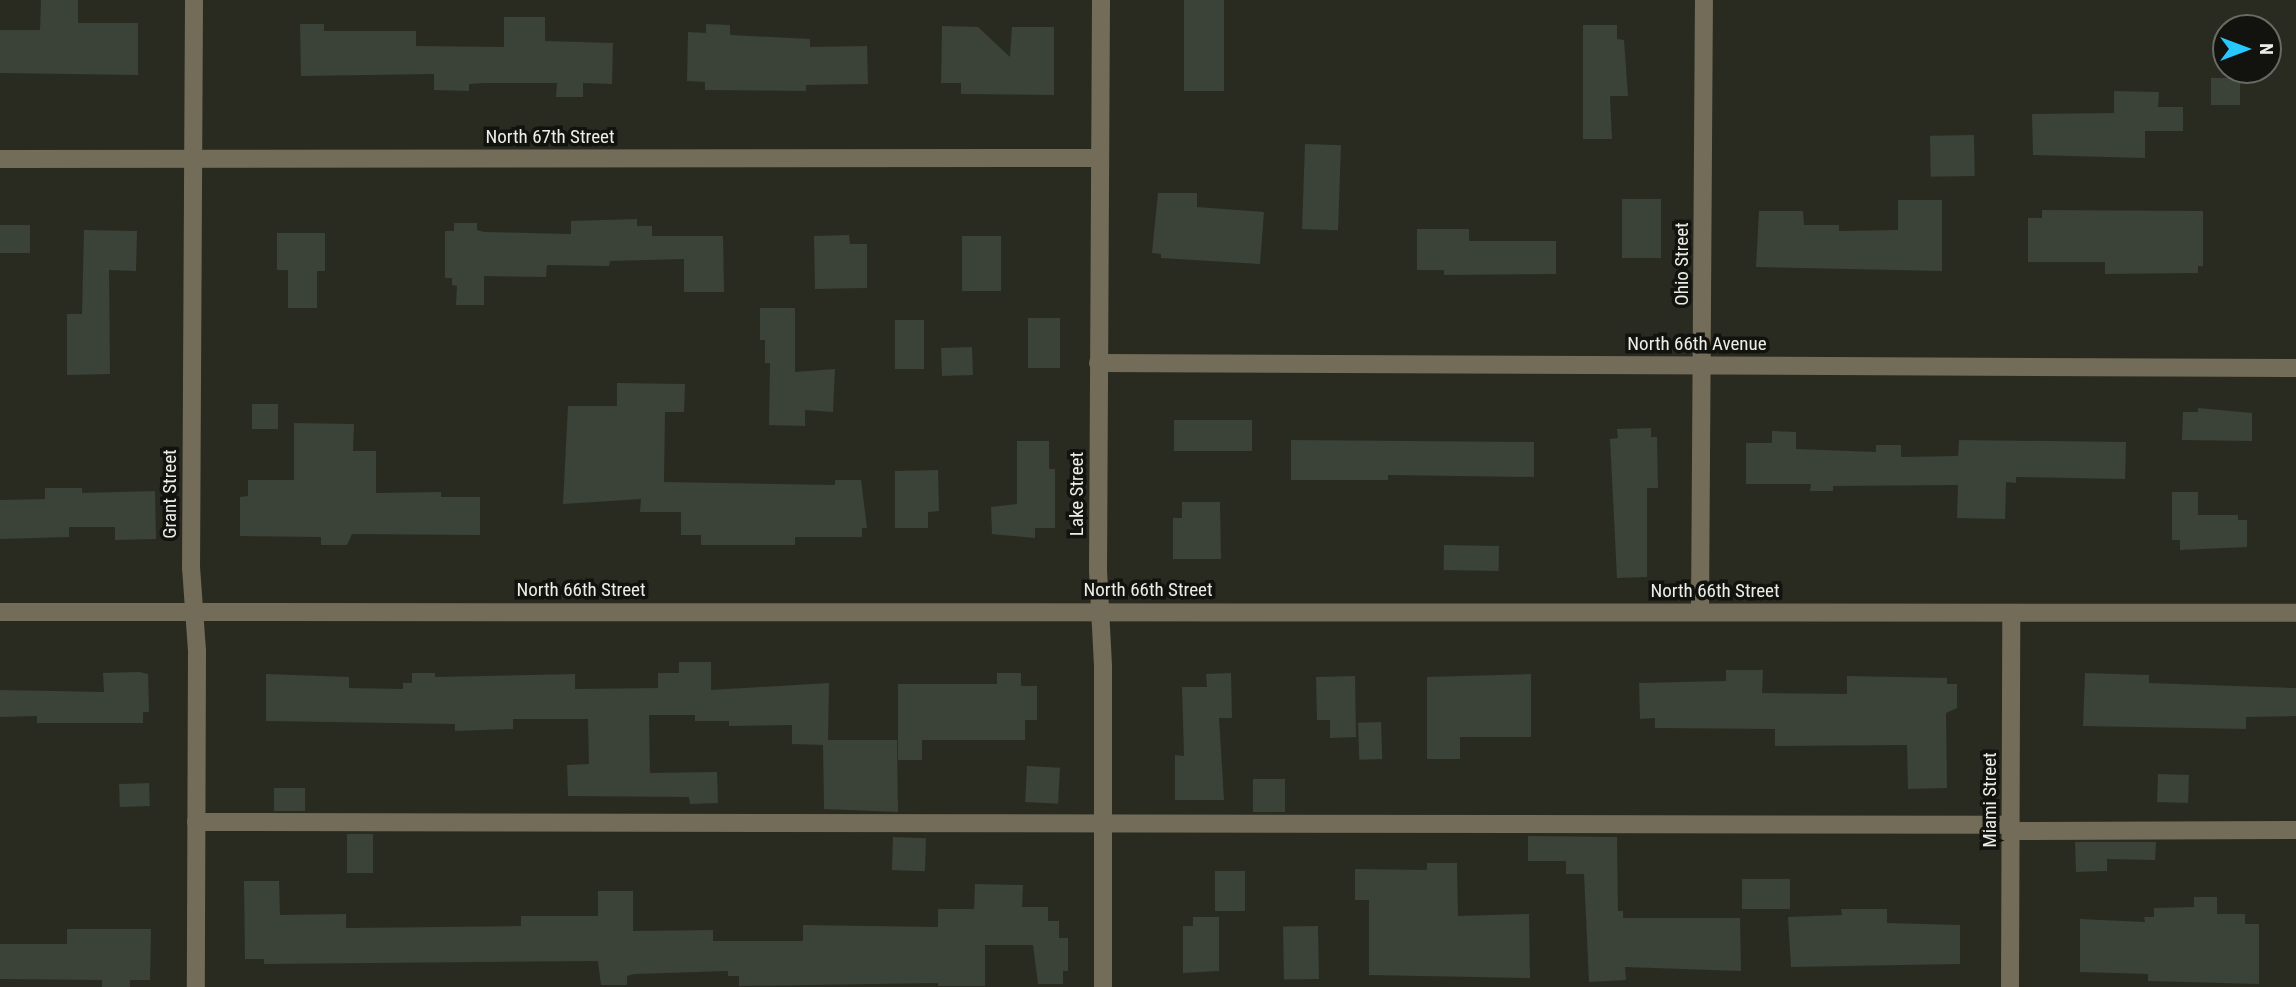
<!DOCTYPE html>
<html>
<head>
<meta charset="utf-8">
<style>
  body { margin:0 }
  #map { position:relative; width:2296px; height:987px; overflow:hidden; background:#292b20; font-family:"Roboto Condensed",sans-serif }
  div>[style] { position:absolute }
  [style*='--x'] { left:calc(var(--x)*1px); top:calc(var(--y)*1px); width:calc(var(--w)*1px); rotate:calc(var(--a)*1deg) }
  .building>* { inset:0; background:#3b4238; transform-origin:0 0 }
  .service>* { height:18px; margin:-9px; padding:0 9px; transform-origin:9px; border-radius:9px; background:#736c59 }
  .minor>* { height:18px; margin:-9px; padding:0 9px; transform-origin:9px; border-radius:9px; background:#736c59 }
  .tertiary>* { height:18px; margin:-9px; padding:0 9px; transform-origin:9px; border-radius:9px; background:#736c59 }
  span { translate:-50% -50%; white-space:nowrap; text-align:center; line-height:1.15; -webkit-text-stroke:7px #12130e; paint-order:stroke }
  .street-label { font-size:19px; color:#ecede6 }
  .north { position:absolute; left:2212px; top:14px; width:70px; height:70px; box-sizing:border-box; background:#12130e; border:2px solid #696a64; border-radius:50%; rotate:90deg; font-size:19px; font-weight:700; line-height:28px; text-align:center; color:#ecede6 }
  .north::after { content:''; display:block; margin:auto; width:24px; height:32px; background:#27c8ff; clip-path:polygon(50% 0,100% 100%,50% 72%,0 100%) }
</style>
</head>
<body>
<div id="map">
  <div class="building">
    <div style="clip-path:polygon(41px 0,78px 0,78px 23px,138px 23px,138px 75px,0 73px,0 30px,40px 30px)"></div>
    <div style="left:1184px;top:0;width:40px;height:91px"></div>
    <div style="clip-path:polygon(504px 17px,545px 17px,545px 41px,613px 43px,612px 84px,583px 83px,583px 97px,556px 97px,557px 83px,484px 83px,469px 84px,469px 91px,434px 90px,434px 74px,301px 76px,300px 24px,324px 24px,324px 31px,416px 31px,416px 46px,504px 47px)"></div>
    <div style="clip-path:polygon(706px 24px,730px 25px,730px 35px,810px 39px,810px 47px,867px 46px,868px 84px,806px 85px,806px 91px,705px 90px,705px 82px,687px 81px,688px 32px,706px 33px)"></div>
    <div style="clip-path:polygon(1583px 25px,1617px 25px,1617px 39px,1624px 40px,1628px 96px,1610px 96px,1612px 139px,1583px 139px)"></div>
    <div style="clip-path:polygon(942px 26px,978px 27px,1010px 57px,1012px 27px,1054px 27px,1054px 95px,961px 94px,961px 83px,941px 83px)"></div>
    <div style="left:2211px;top:78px;width:29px;height:27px"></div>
    <div style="clip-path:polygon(2114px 91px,2159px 92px,2158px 107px,2183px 107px,2183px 131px,2145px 131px,2145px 158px,2033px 155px,2032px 114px,2114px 113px)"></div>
    <div style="left:1974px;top:135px;width:41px;height:44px;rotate:89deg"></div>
    <div style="left:1305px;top:144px;width:36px;height:85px;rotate:2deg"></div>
    <div style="clip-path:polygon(1158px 193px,1197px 193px,1197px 207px,1264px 212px,1260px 264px,1161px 258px,1161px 254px,1152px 253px)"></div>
    <div style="left:1622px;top:199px;width:39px;height:59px"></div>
    <div style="clip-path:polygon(1898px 200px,1942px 200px,1942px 271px,1756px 267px,1759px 211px,1803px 211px,1804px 225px,1839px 225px,1839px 231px,1898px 230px)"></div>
    <div style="clip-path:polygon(2042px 210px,2203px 211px,2203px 266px,2198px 266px,2198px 273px,2105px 274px,2105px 262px,2028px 262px,2028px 218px,2042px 218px)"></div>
    <div style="clip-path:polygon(637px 219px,637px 226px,652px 226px,652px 236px,723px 236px,724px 292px,684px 292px,684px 259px,610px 261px,609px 266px,547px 265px,546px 277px,484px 276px,484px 305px,456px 305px,457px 286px,452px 285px,452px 278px,445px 278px,445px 231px,454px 231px,454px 223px,477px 223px,477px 230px,484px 232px,571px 234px,571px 221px)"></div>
    <div style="left:0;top:225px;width:30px;height:28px"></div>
    <div style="clip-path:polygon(1417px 229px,1469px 229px,1469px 241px,1556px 241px,1556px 274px,1444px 275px,1444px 270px,1417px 270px)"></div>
    <div style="clip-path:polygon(84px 230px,137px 231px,136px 271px,109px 270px,110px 374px,67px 375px,67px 314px,82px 314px)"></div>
    <div style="clip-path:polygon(277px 233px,325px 233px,325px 271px,317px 271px,317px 308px,288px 308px,288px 270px,277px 270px)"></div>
    <div style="clip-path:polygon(849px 235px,850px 244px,867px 244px,867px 288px,815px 289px,814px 236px)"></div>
    <div style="left:962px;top:236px;width:39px;height:55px"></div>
    <div style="clip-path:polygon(760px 308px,795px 308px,795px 372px,835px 369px,833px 412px,805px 410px,805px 426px,769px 425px,770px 363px,765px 363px,765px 340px,760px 340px)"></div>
    <div style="left:1028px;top:318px;width:32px;height:50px"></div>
    <div style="left:895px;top:320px;width:29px;height:49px"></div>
    <div style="left:972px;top:347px;width:28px;height:31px;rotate:88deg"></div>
    <div style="clip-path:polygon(617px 383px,685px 384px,684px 412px,665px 412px,664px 482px,835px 485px,835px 480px,861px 480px,867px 528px,862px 528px,862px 537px,795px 537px,795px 545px,701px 545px,701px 535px,681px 535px,681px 512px,640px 512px,641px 499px,563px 504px,568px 406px,617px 406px)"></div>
    <div style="left:252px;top:404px;width:26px;height:25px"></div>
    <div style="clip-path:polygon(2198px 408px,2252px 413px,2252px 441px,2182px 440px,2183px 412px,2198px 412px)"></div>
    <div style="left:1174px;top:420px;width:78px;height:31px"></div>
    <div style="clip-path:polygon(294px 423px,354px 424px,353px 451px,376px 451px,376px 493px,441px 492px,441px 497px,480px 497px,480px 535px,352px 534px,347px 545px,321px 545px,321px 537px,240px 536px,240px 497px,248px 496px,248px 480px,294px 480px)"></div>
    <div style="clip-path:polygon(1651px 428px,1651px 437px,1657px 437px,1658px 488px,1647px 488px,1647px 577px,1617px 578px,1610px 439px,1618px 438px,1617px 429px)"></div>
    <div style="clip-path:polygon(1772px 431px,1796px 432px,1796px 449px,1876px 452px,1876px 445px,1901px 445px,1901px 457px,1958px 456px,1959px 440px,2126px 442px,2125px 479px,2016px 477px,2016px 483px,2006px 482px,2005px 519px,1957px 518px,1958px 485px,1833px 486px,1833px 491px,1810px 491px,1811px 484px,1746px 484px,1746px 443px,1772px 443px)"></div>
    <div style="clip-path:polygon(1291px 440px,1534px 442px,1534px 477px,1388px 475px,1388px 480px,1291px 480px)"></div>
    <div style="clip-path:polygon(1017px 441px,1049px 441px,1049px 469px,1055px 469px,1055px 528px,1035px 528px,1035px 538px,992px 534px,991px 507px,1017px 504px)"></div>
    <div style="clip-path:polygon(938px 470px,939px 511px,928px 512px,928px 528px,895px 528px,895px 471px)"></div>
    <div style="clip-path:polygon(45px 488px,82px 488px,82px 493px,155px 491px,156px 539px,115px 540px,115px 527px,69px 527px,69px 537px,0 539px,0 500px,45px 499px)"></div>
    <div style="clip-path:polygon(2172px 492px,2198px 492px,2198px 515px,2238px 515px,2238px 520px,2247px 520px,2247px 547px,2180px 550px,2180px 540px,2172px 540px)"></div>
    <div style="clip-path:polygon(1182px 502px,1220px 502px,1221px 559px,1173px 559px,1173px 518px,1182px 518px)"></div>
    <div style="left:1444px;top:545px;width:55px;height:25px;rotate:1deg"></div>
    <div style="clip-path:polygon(679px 662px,711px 662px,711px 690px,829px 683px,828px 740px,897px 740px,898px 812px,824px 809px,823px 745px,792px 744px,792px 725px,729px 726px,729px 721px,695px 721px,695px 715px,649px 715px,650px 773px,717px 772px,718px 803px,690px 804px,689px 797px,568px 796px,567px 765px,589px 764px,588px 719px,513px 719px,513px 729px,455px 731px,455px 724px,266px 721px,266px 674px,349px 677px,349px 688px,403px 689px,403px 683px,412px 683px,412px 673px,435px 673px,435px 677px,575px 674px,575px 689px,658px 688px,658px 673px,679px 673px)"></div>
    <div style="clip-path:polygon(1726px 670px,1763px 670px,1762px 693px,1847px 694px,1847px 676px,1947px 678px,1947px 684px,1957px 684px,1957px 708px,1946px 713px,1947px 788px,1908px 789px,1907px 745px,1775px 746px,1775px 729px,1655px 728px,1655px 718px,1640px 719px,1639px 683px,1726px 681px)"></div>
    <div style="clip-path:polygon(139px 672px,148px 674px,149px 712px,143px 712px,143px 723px,37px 723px,37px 716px,0 717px,0 690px,104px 692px,103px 673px)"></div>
    <div style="clip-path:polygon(997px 673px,1021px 673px,1021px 686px,1037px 686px,1037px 720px,1025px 720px,1025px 740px,922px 740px,922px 760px,898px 760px,898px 684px,997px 684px)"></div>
    <div style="clip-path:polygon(1231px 673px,1232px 718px,1219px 718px,1224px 800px,1175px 800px,1175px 755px,1184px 756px,1182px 687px,1207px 687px,1206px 674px)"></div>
    <div style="clip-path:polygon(2085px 673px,2149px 675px,2149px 683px,2296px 688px,2296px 716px,2246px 717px,2246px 729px,2083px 726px)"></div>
    <div style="clip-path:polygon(1531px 674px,1531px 737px,1460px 737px,1460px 759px,1427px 759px,1427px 677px)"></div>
    <div style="clip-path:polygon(1355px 676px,1356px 737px,1330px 738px,1330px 720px,1317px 720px,1316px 677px)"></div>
    <div style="left:1381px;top:722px;width:37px;height:23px;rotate:88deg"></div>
    <div style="left:1027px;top:766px;width:33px;height:36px;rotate:3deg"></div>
    <div style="left:2158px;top:774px;width:31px;height:28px;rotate:2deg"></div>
    <div style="left:1253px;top:779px;width:32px;height:33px"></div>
    <div style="left:149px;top:783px;width:23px;height:30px;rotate:88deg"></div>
    <div style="left:274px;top:788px;width:31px;height:23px"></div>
    <div style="left:347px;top:834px;width:26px;height:39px"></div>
    <div style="clip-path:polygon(1528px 836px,1617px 837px,1618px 911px,1623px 911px,1623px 918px,1740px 918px,1741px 971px,1625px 967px,1626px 980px,1589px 982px,1584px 874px,1566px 874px,1566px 861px,1528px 861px)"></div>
    <div style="left:893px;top:837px;width:33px;height:33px;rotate:2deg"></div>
    <div style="clip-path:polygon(2075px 842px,2156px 842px,2155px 860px,2107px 859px,2107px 871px,2076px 872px)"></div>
    <div style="clip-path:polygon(1427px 863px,1457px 863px,1458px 916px,1529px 914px,1530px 978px,1369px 975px,1369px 900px,1355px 900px,1355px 869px,1427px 870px)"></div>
    <div style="left:1215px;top:871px;width:30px;height:40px"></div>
    <div style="left:1790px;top:879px;width:30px;height:48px;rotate:90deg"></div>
    <div style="clip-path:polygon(244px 881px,279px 881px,280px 915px,346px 914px,346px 928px,521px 926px,521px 916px,598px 916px,598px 891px,633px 891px,633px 931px,713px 930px,713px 941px,803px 941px,803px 925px,938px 927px,938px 909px,974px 909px,975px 884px,1023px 885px,1022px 907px,1048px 907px,1048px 921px,1059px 921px,1059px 938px,1068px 938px,1068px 971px,1063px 971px,1063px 984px,1038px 984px,1033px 945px,985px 945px,985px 986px,938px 986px,938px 983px,739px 986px,739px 976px,728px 976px,728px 971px,634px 974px,627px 976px,627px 985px,601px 985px,598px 961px,264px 964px,264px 959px,245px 959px)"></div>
    <div style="clip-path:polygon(2194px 897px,2217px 897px,2217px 914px,2245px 914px,2245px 924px,2259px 924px,2259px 984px,2148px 981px,2148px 974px,2080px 972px,2080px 919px,2145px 922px,2144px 917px,2154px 917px,2154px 908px,2194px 907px)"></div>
    <div style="clip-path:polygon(1841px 909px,1887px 909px,1887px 923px,1960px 925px,1960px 964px,1791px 967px,1788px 917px,1842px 915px)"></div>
    <div style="clip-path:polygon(1193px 917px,1219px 917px,1219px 971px,1183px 973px,1183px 926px,1193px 926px)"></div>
    <div style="left:1318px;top:926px;width:53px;height:35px;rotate:89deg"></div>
    <div style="clip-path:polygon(67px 929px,151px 929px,150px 980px,130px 980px,130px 987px,102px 987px,102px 980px,0 979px,0 944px,67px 944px)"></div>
  </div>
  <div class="service">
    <div style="--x:196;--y:822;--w:1815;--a:0.09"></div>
    <div style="--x:2011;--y:831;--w:285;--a:-0.2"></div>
  </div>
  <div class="minor">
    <div style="--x:194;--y:0;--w:567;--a:90.3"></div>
    <div style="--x:191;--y:567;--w:84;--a:85.9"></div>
    <div style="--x:197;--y:651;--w:336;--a:90.2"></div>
    <div style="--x:1101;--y:0;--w:570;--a:90.3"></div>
    <div style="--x:1098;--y:570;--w:97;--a:87"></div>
    <div style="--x:1103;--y:667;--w:320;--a:90"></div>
    <div style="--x:0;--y:159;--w:1100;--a:-0.05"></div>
    <div style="--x:1098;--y:363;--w:1198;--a:0.24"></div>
    <div style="--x:1700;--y:612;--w:612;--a:-89.63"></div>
    <div style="--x:2010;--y:987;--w:374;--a:-89.8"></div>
  </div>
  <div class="tertiary">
    <div style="--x:0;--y:612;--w:2296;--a:0.02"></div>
  </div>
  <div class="street-label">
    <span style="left:550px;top:137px">North 67th Street</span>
    <span style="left:1682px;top:264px;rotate:-90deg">Ohio Street</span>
    <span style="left:1697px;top:344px">North 66th Avenue</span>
    <span style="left:170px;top:494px;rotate:-90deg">Grant Street</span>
    <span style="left:1077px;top:494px;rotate:-90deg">Lake Street</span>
    <span style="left:581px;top:590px">North 66th Street</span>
    <span style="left:1148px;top:590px">North 66th Street</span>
    <span style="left:1715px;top:591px">North 66th Street</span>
    <span style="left:1990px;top:800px;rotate:-90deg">Miami Street</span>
  </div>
  <div class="north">N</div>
</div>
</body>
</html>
